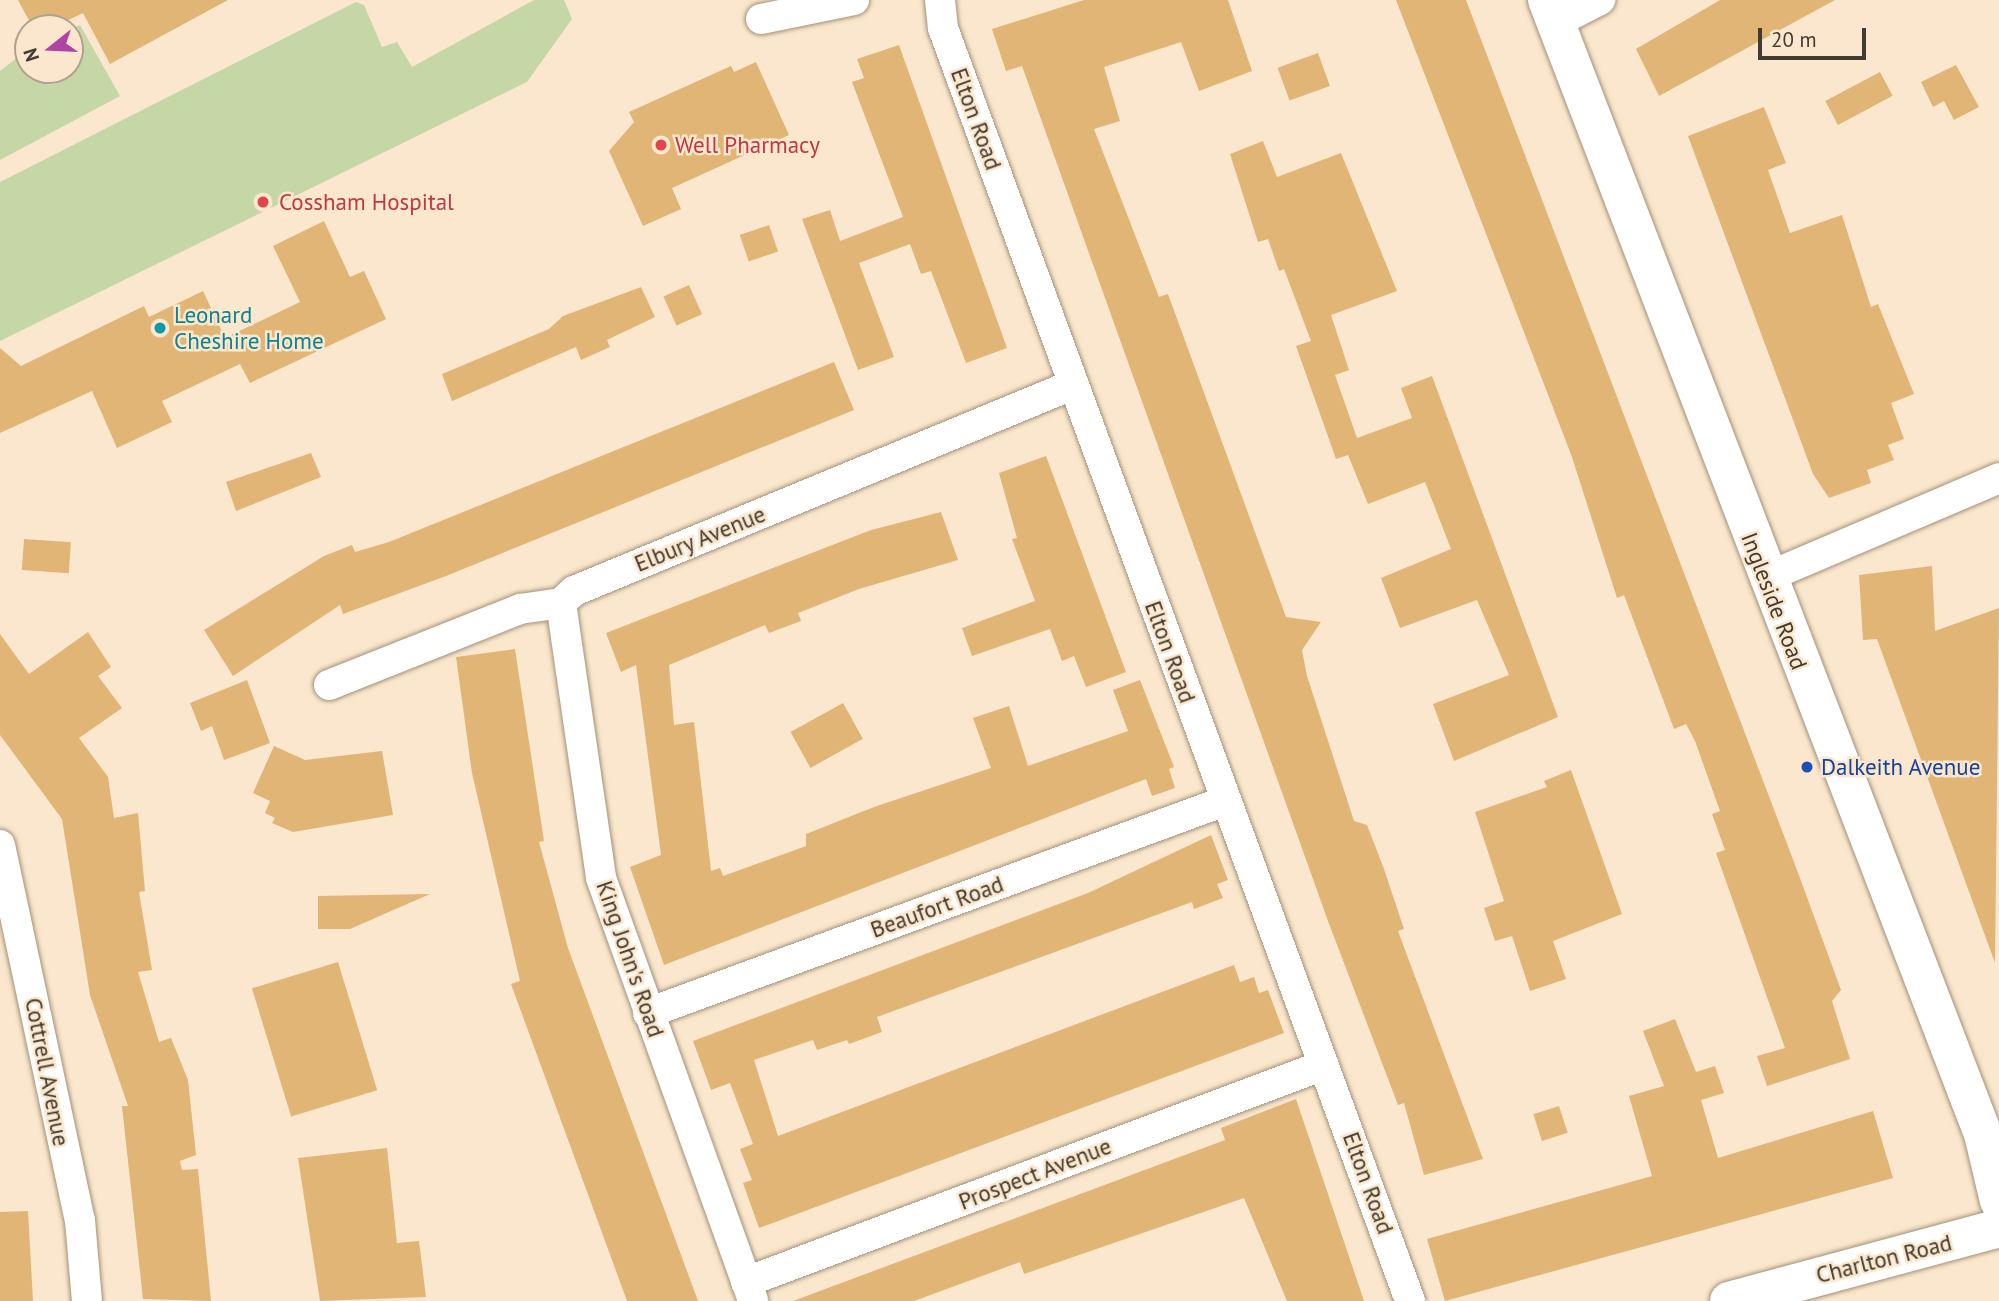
<!DOCTYPE html>
<html>
<head>
<meta charset="utf-8">
<style>
  body { margin:0 }
  #map { position:relative; width:1999px; height:1301px; overflow:hidden; background:#fae7cd; font-family:"PT Sans",sans-serif }
  div>[style] { position:absolute }
  [style*='--x'] { left:calc(var(--x)*1px); top:calc(var(--y)*1px); width:calc(var(--w)*1px); rotate:calc(var(--a)*1deg) }
  .green>* { inset:0; background:#c6d7a7 }
  .building>* { inset:0; background:#e1b576; transform-origin:0 0 }
  .roads { filter:drop-shadow(0 0 2px #a39179) drop-shadow(0 0 2px #a39179) }
  .street>* { height:30px; margin:-15px; padding:0 15px; transform-origin:15px; border-radius:15px; background:#fff }
  .secondary>* { height:38px; margin:-19px; padding:0 19px; transform-origin:19px; border-radius:19px; background:#fff }
  .dots>* { width:19px; height:19px; translate:-50% -50%; box-sizing:border-box; border:4px solid #fae7cd; border-radius:50% }
  span { translate:-50% -50%; white-space:nowrap; text-align:center; line-height:1.15; -webkit-text-stroke:5px #fae7cd; paint-order:stroke }
  .street-label { font-size:23px; color:#423b31 }
  .health-label { font-size:23px; color:#be3a42 }
  .left { translate:0 -50%; text-align:left }
  .culture-label { font-size:23px; color:#0d838f }
  .transit-label { font-size:23px; color:#164399 }
  .north { position:absolute; left:14px; top:14px; width:70px; height:70px; box-sizing:border-box; background:#fae7cd; border:2px solid #b0a28f; border-radius:50%; rotate:252deg; font-size:19px; font-weight:700; line-height:28px; text-align:center; color:#423b31 }
  .north::after { content:''; display:block; margin:auto; width:24px; height:32px; background:#af44a5; clip-path:polygon(50% 0,100% 100%,50% 72%,0 100%) }
  .scale { position:absolute; left:1758px; top:28px; width:108px; height:32px; box-sizing:border-box; border:4px solid #423b31; border-top:0; padding-left:9px; font-size:21px; line-height:24px; white-space:nowrap; color:#423b31; -webkit-text-stroke:5px #fae7cd; paint-order:stroke }
</style>
</head>
<body>
<div id="map">
  <div class="green">
    <div style="clip-path:polygon(534px 0,564px 0,572px 19px,527px 82px,0 341px,0 182px,356px 2px,364px 5px,382px 47px,397px 42px,412px 67px)"></div>
    <div style="clip-path:polygon(80px 25px,120px 96px,0 160px,0 71px,28px 49px,28px 70px,70px 70px,70px 30px)"></div>
  </div>
  <div class="building">
    <div style="clip-path:polygon(18px 0,228px 0,110px 64px,83px 13px,52px 28px,33px 28px)"></div>
    <div style="clip-path:polygon(1084px 0,1228px 0,1252px 71px,1199px 91px,1181px 42px,1104px 67px,1120px 121px,1094px 129px,1159px 297px,1168px 294px,1176px 316px,1286px 617px,1321px 622px,1302px 650px,1307px 676px,1354px 821px,1367px 825px,1384px 869px,1404px 929px,1398px 931px,1483px 1159px,1424px 1175px,1404px 1103px,1398px 1105px,1328px 921px,1022px 66px,1006px 71px,992px 29px)"></div>
    <div style="clip-path:polygon(1396px 0,1466px 0,1797px 870px,1841px 990px,1832px 1001px,1850px 1059px,1767px 1086px,1757px 1056px,1785px 1048px,1716px 853px,1725px 850px,1712px 814px,1720px 811px,1695px 741px,1686px 724px,1674px 729px,1624px 595px,1617px 598px,1572px 457px)"></div>
    <div style="clip-path:polygon(1720px 0,1835px 0,1659px 96px,1636px 49px)"></div>
    <div style="clip-path:polygon(899px 45px,1007px 348px,966px 363px,931px 271px,921px 274px,910px 244px,859px 263px,894px 357px,858px 370px,802px 219px,830px 210px,840px 241px,903px 217px,852px 82px,864px 78px,857px 59px)"></div>
    <div style="left:1318px;top:53px;width:35px;height:43px;rotate:70deg"></div>
    <div style="clip-path:polygon(756px 62px,789px 135px,672px 188px,681px 209px,643px 226px,609px 151px,634px 122px,629px 112px,731px 66px,734px 72px)"></div>
    <div style="clip-path:polygon(1956px 65px,1979px 107px,1954px 120px,1944px 101px,1933px 107px,1921px 82px)"></div>
    <div style="left:1880px;top:72px;width:27px;height:62px;rotate:62deg"></div>
    <div style="clip-path:polygon(1764px 107px,1786px 163px,1768px 170px,1790px 233px,1842px 215px,1871px 307px,1878px 304px,1914px 394px,1891px 403px,1904px 439px,1888px 445px,1894px 460px,1867px 470px,1871px 483px,1829px 498px,1813px 474px,1688px 136px)"></div>
    <div style="clip-path:polygon(1263px 141px,1277px 177px,1341px 153px,1397px 291px,1331px 315px,1349px 370px,1335px 375px,1357px 438px,1412px 418px,1401px 388px,1432px 376px,1558px 717px,1454px 761px,1433px 704px,1509px 675px,1477px 600px,1400px 628px,1381px 578px,1451px 549px,1425px 482px,1368px 504px,1348px 455px,1336px 459px,1296px 346px,1311px 341px,1284px 269px,1279px 271px,1268px 239px,1258px 242px,1230px 154px)"></div>
    <div style="clip-path:polygon(324px 221px,350px 277px,364px 271px,386px 319px,250px 383px,240px 364px,162px 401px,172px 422px,117px 448px,92px 391px,0 433px,0 348px,21px 366px,144px 306px,149px 317px,203px 291px,225px 338px,300px 302px,273px 246px)"></div>
    <div style="left:769px;top:225px;width:28px;height:31px;rotate:71deg"></div>
    <div style="left:689px;top:285px;width:32px;height:28px;rotate:66deg"></div>
    <div style="clip-path:polygon(641px 287px,655px 317px,607px 340px,610px 347px,581px 360px,576px 347px,452px 401px,442px 374px,549px 329px,563px 316px)"></div>
    <div style="clip-path:polygon(834px 362px,854px 410px,446px 576px,343px 614px,340px 605px,233px 676px,204px 630px,324px 556px,352px 545px,355px 552px,389px 542px)"></div>
    <div style="clip-path:polygon(311px 453px,321px 477px,236px 511px,226px 482px)"></div>
    <div style="clip-path:polygon(1046px 456px,1126px 672px,1086px 687px,1074px 656px,1062px 661px,1050px 629px,972px 656px,962px 628px,1035px 601px,1012px 539px,1017px 538px,999px 473px)"></div>
    <div style="clip-path:polygon(941px 512px,958px 560px,859px 589px,798px 613px,801px 621px,769px 633px,765px 625px,669px 665px,674px 725px,694px 722px,711px 871px,720px 868px,723px 876px,806px 846px,806px 834px,874px 807px,991px 768px,973px 718px,1009px 706px,1028px 766px,1128px 731px,1113px 690px,1140px 680px,1174px 767px,1169px 769px,1175px 788px,1152px 796px,1146px 779px,664px 965px,630px 867px,661px 855px,636px 665px,621px 672px,606px 633px,871px 530px)"></div>
    <div style="left:24px;top:539px;width:47px;height:31px;rotate:4deg"></div>
    <div style="clip-path:polygon(1932px 566px,1935px 631px,1999px 608px,1995px 963px,1877px 639px,1863px 640px,1859px 575px)"></div>
    <div style="clip-path:polygon(88px 632px,111px 667px,98px 676px,122px 708px,79px 738px,108px 777px,114px 818px,138px 813px,145px 891px,139px 892px,152px 970px,138px 972px,159px 1042px,171px 1038px,188px 1080px,196px 1155px,180px 1161px,182px 1170px,198px 1169px,211px 1301px,143px 1299px,122px 1106px,128px 1106px,90px 995px,62px 819px,0 735px,0 634px,29px 674px)"></div>
    <div style="clip-path:polygon(515px 649px,544px 841px,539px 842px,568px 948px,698px 1301px,627px 1301px,511px 984px,520px 981px,472px 773px,456px 657px)"></div>
    <div style="clip-path:polygon(247px 680px,270px 743px,224px 760px,212px 726px,201px 731px,190px 703px)"></div>
    <div style="left:843px;top:703px;width:41px;height:60px;rotate:61deg"></div>
    <div style="clip-path:polygon(274px 746px,305px 760px,382px 751px,393px 815px,293px 832px,272px 823px,275px 818px,265px 813px,270px 801px,253px 793px)"></div>
    <div style="clip-path:polygon(1571px 770px,1622px 914px,1553px 941px,1566px 979px,1530px 991px,1512px 936px,1495px 941px,1484px 908px,1504px 901px,1475px 812px,1547px 787px,1544px 781px)"></div>
    <div style="clip-path:polygon(1211px 835px,1228px 880px,1217px 884px,1223px 898px,1194px 909px,1192px 902px,877px 1017px,882px 1032px,849px 1044px,847px 1040px,817px 1050px,813px 1040px,754px 1060px,778px 1136px,1234px 965px,1240px 982px,1254px 977px,1259px 993px,1268px 990px,1284px 1033px,759px 1228px,743px 1183px,752px 1180px,740px 1149px,753px 1144px,730px 1083px,711px 1090px,693px 1041px,1088px 893px)"></div>
    <div style="clip-path:polygon(430px 894px,350px 929px,318px 929px,318px 896px)"></div>
    <div style="left:338px;top:962px;width:134px;height:90px;rotate:73deg"></div>
    <div style="clip-path:polygon(1675px 1019px,1696px 1072px,1715px 1066px,1724px 1093px,1701px 1100px,1718px 1158px,1873px 1111px,1893px 1178px,1445px 1301px,1427px 1239px,1652px 1176px,1629px 1096px,1664px 1086px,1643px 1031px)"></div>
    <div style="clip-path:polygon(1296px 1099px,1364px 1301px,1287px 1301px,1244px 1198px,1024px 1274px,1020px 1262px,914px 1301px,793px 1301px,1225px 1140px,1221px 1128px)"></div>
    <div style="left:1559px;top:1106px;width:28px;height:27px;rotate:72deg"></div>
    <div style="clip-path:polygon(387px 1148px,397px 1243px,419px 1241px,426px 1297px,320px 1301px,298px 1158px)"></div>
    <div style="clip-path:polygon(28px 1211px,33px 1301px,0 1301px,0 1212px)"></div>
  </div>
  <div class="roads">
    <div class="street">
      <div style="--x:940;--y:0;--w:28;--a:84"></div>
      <div style="--x:943;--y:28;--w:1356;--a:69.85"></div>
      <div style="--x:761;--y:19;--w:95;--a:-11.5"></div>
      <div style="--x:1555;--y:23;--w:51;--a:-27.1"></div>
      <div style="--x:1765;--y:578;--w:254;--a:-23.1"></div>
      <div style="--x:561;--y:603;--w:278;--a:81.7"></div>
      <div style="--x:601;--y:878;--w:449;--a:70.2"></div>
      <div style="--x:329;--y:685;--w:206;--a:-21.7"></div>
      <div style="--x:520;--y:609;--w:41;--a:-8.3"></div>
      <div style="--x:561;--y:603;--w:18;--a:-43"></div>
      <div style="--x:574;--y:591;--w:539;--a:-22.47"></div>
      <div style="--x:0;--y:845;--w:383;--a:78"></div>
      <div style="--x:80;--y:1220;--w:81;--a:85.1"></div>
      <div style="--x:648;--y:1013;--w:615;--a:-20.17"></div>
      <div style="--x:746;--y:1282;--w:617;--a:-20.58"></div>
    </div>
    <div class="secondary">
      <div style="--x:1547;--y:0;--w:1215;--a:68.97"></div>
      <div style="--x:1983;--y:1134;--w:69;--a:76.6"></div>
      <div style="--x:1729;--y:1301;--w:280;--a:-15.1"></div>
    </div>
  </div>
  <div class="dots">
    <div style="left:661px;top:145px;background:#e0444e"></div>
    <div style="left:263px;top:202px;background:#e0444e"></div>
    <div style="left:160px;top:328px;background:#0f9aa8"></div>
    <div style="left:1807px;top:767px;background:#1a4fb4"></div>
  </div>
  <div class="street-label">
    <span style="left:976px;top:119px;rotate:70deg">Elton Road</span>
    <span style="left:700px;top:539px;rotate:-22deg">Elbury Avenue</span>
    <span style="left:1774px;top:601px;rotate:69deg">Ingleside Road</span>
    <span style="left:1170px;top:652px;rotate:70deg">Elton Road</span>
    <span style="left:937px;top:907px;rotate:-20deg">Beaufort Road</span>
    <span style="left:630px;top:959px;rotate:71deg">King John's Road</span>
    <span style="left:47px;top:1072px;rotate:79deg">Cottrell Avenue</span>
    <span style="left:1035px;top:1174px;rotate:-21deg">Prospect Avenue</span>
    <span style="left:1368px;top:1183px;rotate:70deg">Elton Road</span>
    <span style="left:1884px;top:1259px;rotate:-14deg">Charlton Road</span>
  </div>
  <div class="health-label">
    <span class="left" style="left:675px;top:145px">Well Pharmacy</span>
    <span class="left" style="left:279px;top:202px">Cossham Hospital</span>
  </div>
  <div class="culture-label">
    <span class="left" style="left:174px;top:328px">Leonard<br>Cheshire Home</span>
  </div>
  <div class="transit-label">
    <span class="left" style="left:1821px;top:767px">Dalkeith Avenue</span>
  </div>
  <div class="north">N</div>
  <div class="scale">20 m</div>
</div>
</body>
</html>
